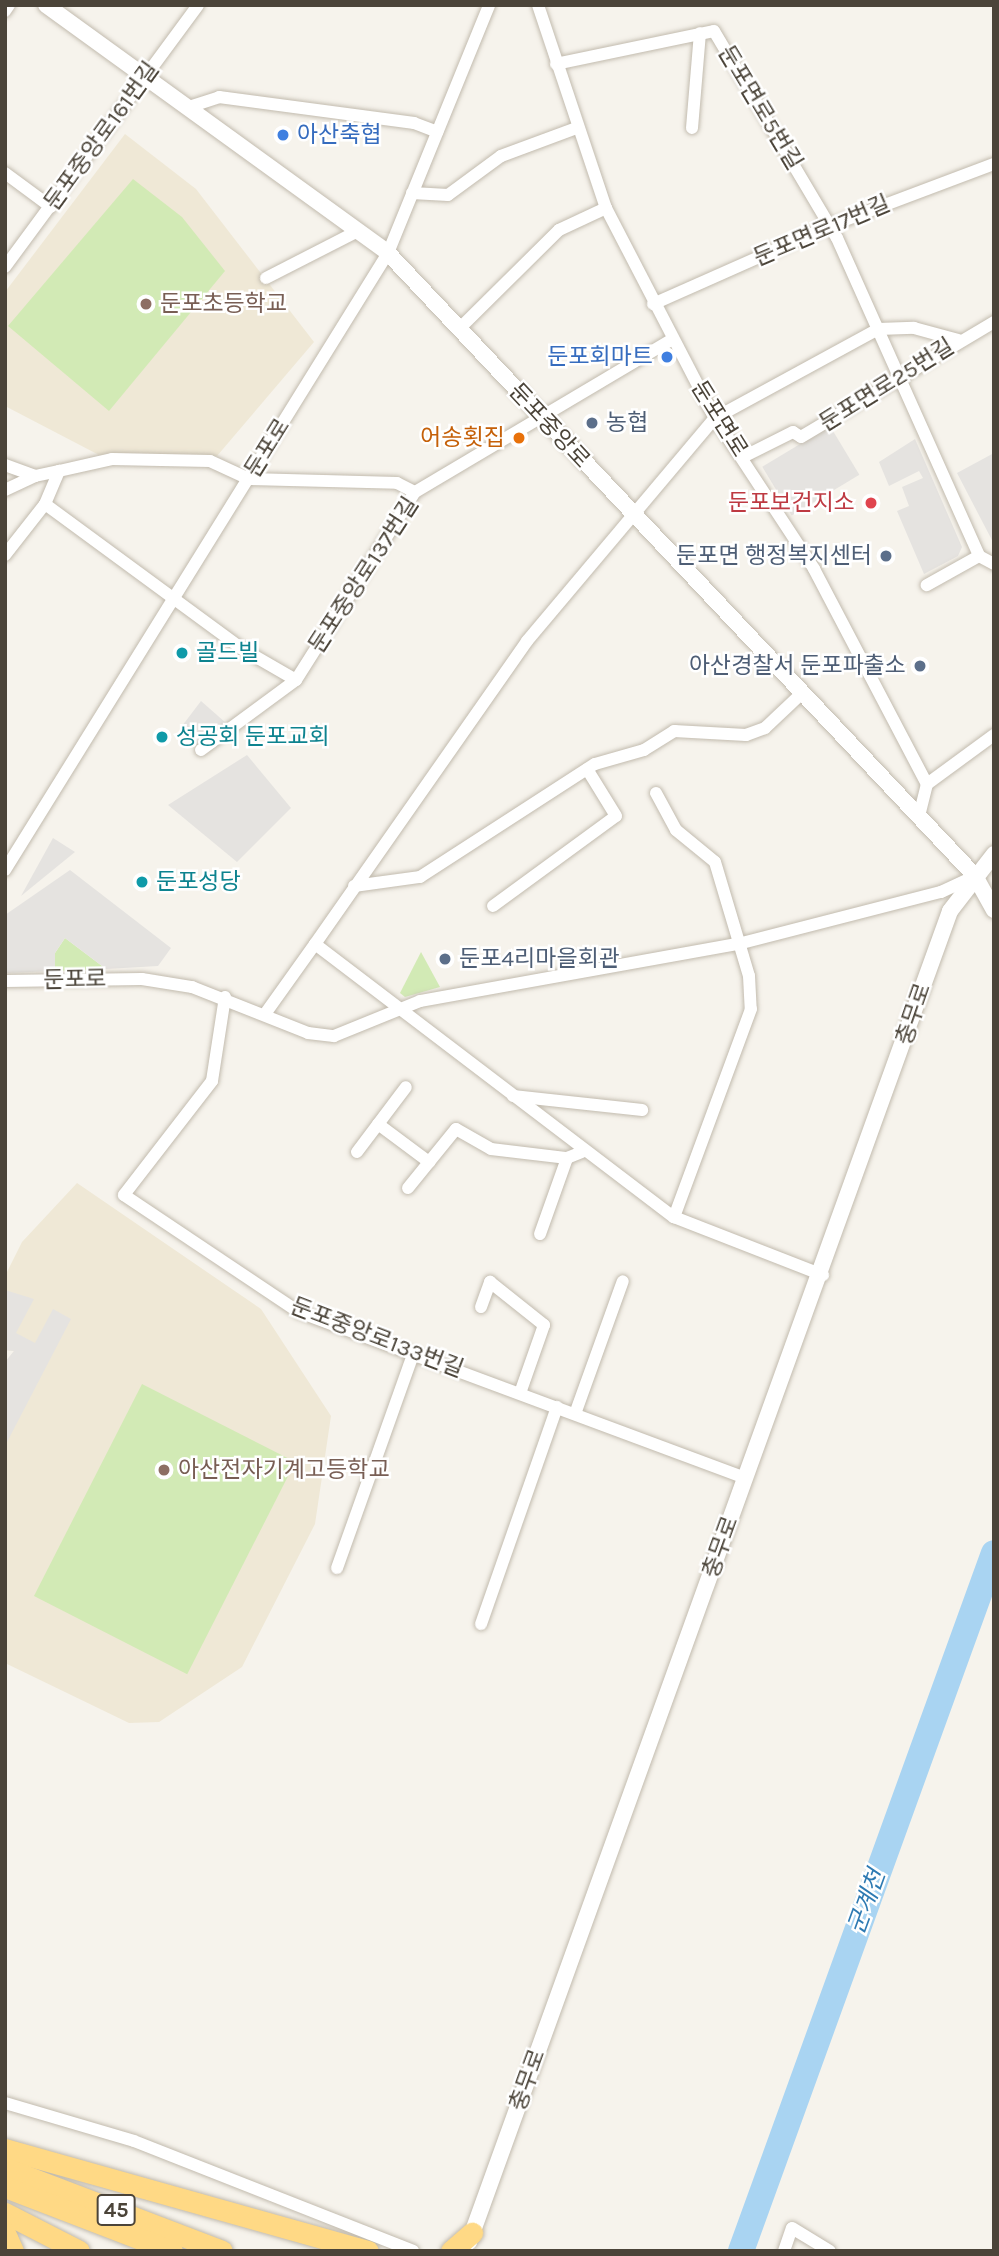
<!DOCTYPE html>
<html>
<head>
<meta charset="utf-8">
<style>
  body { margin:0 }
  #map { position:relative; width:999px; height:2256px; overflow:hidden; background:#f6f3ec; font-family:Karla,"Noto Sans KR",sans-serif }
  div>[style] { position:absolute }
  [style*='--x'] { left:calc(var(--x)*1px); top:calc(var(--y)*1px); width:calc(var(--w)*1px); rotate:calc(var(--a)*1deg) }
  .education>* { inset:0; background:#efe8d6 }
  .green>* { inset:0; background:#d2eab5; transform-origin:0 0 }
  .parking>* { inset:0; background:#e5e3e0; transform-origin:0 0 }
  .river>* { height:26px; margin:-13px; padding:0 13px; transform-origin:13px; border-radius:13px; background:#a9d4f2 }
  .roads { filter:drop-shadow(0 0 2px #c2bbae) drop-shadow(0 0 2px #c2bbae) }
  .minor>* { height:12px; margin:-6px; padding:0 6px; transform-origin:6px; border-radius:6px; background:#fff }
  .tertiary>* { height:16px; margin:-8px; padding:0 8px; transform-origin:8px; border-radius:8px; background:#fff }
  .trunk>* { height:21px; margin:-10.5px; padding:0 10.5px; transform-origin:10.5px; border-radius:10.5px; background:#ffd985 }
  .dots>* { width:19px; height:19px; translate:-50% -50%; box-sizing:border-box; border:4px solid #fff; border-radius:50% }
  span { translate:-50% -50%; white-space:nowrap; text-align:center; line-height:1.15; -webkit-text-stroke:5px #fff; paint-order:stroke }
  .shield-label span { padding:2px 5px; background:#fff; border:2px solid; border-radius:5px; -webkit-text-stroke-width:0 }
  .shield-label { font-size:21px; color:#4b4439; font-weight:700 }
  .street-label { font-size:23px; color:#4b4439 }
  .shop-label { font-size:23px; color:#366cbe }
  .left { translate:0 -50%; text-align:left }
  .right { translate:-100% -50%; text-align:right }
  .education-label { font-size:23px; color:#785e54 }
  .service-label { font-size:23px; color:#4e5e75 }
  .food-label { font-size:23px; color:#c56008 }
  .health-label { font-size:23px; color:#be3a42 }
  .culture-label { font-size:23px; color:#0d838f }
  .water-label { font-size:24px; color:#2e7ab2; font-style:italic }
  .frame { position:absolute; inset:0; border:7px solid #4b4439; pointer-events:none }
</style>
</head>
<body>
<div id="map">
  <div class="education">
    <div style="clip-path:polygon(125px 134px,196px 189px,314px 342px,217px 456px,99px 455px,5px 406px,5px 292px)"></div>
    <div style="clip-path:polygon(77px 1183px,261px 1309px,331px 1416px,315px 1524px,242px 1667px,159px 1722px,129px 1723px,5px 1663px,5px 1363px,14px 1351px,5px 1350px,5px 1276px,22px 1242px)"></div>
  </div>
  <div class="green">
    <div style="clip-path:polygon(133px 179px,182px 217px,225px 271px,109px 411px,8px 326px)"></div>
    <div style="clip-path:polygon(65px 938px,106px 969px,55px 971px,55px 953px)"></div>
    <div style="clip-path:polygon(421px 952px,440px 987px,405px 997px,400px 993px)"></div>
    <div style="left:142px;top:1384px;width:172px;height:238px;rotate:27deg"></div>
  </div>
  <div class="parking">
    <div style="left:830px;top:426px;width:57px;height:79px;rotate:59deg"></div>
    <div style="clip-path:polygon(915px 439px,962px 547px,958px 556px,924px 574px,897px 511px,909px 506px,902px 487px,923px 478px,919px 471px,889px 486px,879px 462px)"></div>
    <div style="clip-path:polygon(994px 453px,994px 544px,957px 473px)"></div>
    <div style="clip-path:polygon(201px 701px,234px 730px,201px 750px,182px 726px)"></div>
    <div style="clip-path:polygon(247px 755px,291px 808px,237px 862px,168px 805px)"></div>
    <div style="clip-path:polygon(53px 838px,75px 852px,21px 896px)"></div>
    <div style="clip-path:polygon(70px 870px,171px 948px,158px 966px,106px 969px,65px 938px,55px 953px,55px 971px,5px 973px,5px 915px)"></div>
    <div style="clip-path:polygon(5px 1290px,34px 1299px,16px 1333px,35px 1343px,53px 1309px,71px 1319px,5px 1446px,5px 1362px,14px 1351px,5px 1350px)"></div>
  </div>
  <div class="river">
    <div style="--x:741;--y:2251;--w:742;--a:-70.08"></div>
  </div>
  <div class="roads">
    <div class="minor">
      <div style="--x:538;--y:5;--w:214;--a:71.5"></div>
      <div style="--x:606;--y:208;--w:237;--a:62.6"></div>
      <div style="--x:715;--y:418;--w:181;--a:56.7"></div>
      <div style="--x:814;--y:569;--w:243;--a:62.3"></div>
      <div style="--x:927;--y:784;--w:34;--a:104"></div>
      <div style="--x:5;--y:11;--w:7;--a:-56"></div>
      <div style="--x:556;--y:64;--w:161;--a:-11.8"></div>
      <div style="--x:714;--y:31;--w:241;--a:59.3"></div>
      <div style="--x:837;--y:238;--w:348;--a:65.9"></div>
      <div style="--x:979;--y:556;--w:60;--a:150.9"></div>
      <div style="--x:189;--y:107;--w:32;--a:-18"></div>
      <div style="--x:219;--y:97;--w:197;--a:7.6"></div>
      <div style="--x:414;--y:123;--w:25;--a:21"></div>
      <div style="--x:692;--y:128;--w:95;--a:-85.2"></div>
      <div style="--x:5;--y:173;--w:57;--a:36.5"></div>
      <div style="--x:412;--y:193;--w:36;--a:3"></div>
      <div style="--x:448;--y:195;--w:66;--a:-36.3"></div>
      <div style="--x:501;--y:156;--w:78;--a:-20.3"></div>
      <div style="--x:5;--y:267;--w:325;--a:-53.6"></div>
      <div style="--x:266;--y:278;--w:103;--a:-27.1"></div>
      <div style="--x:653;--y:304;--w:193;--a:-23.9"></div>
      <div style="--x:829;--y:226;--w:176;--a:-20.6"></div>
      <div style="--x:459;--y:329;--w:141;--a:-44.7"></div>
      <div style="--x:559;--y:230;--w:52;--a:-25.1"></div>
      <div style="--x:743;--y:457;--w:56;--a:-26.6"></div>
      <div style="--x:793;--y:432;--w:9;--a:32"></div>
      <div style="--x:801;--y:437;--w:225;--a:-30.8"></div>
      <div style="--x:5;--y:465;--w:32;--a:20"></div>
      <div style="--x:35;--y:476;--w:25;--a:-12"></div>
      <div style="--x:5;--y:490;--w:33;--a:-25"></div>
      <div style="--x:45;--y:504;--w:247;--a:36.3"></div>
      <div style="--x:244;--y:650;--w:60;--a:30"></div>
      <div style="--x:5;--y:555;--w:65;--a:-51.9"></div>
      <div style="--x:45;--y:504;--w:36;--a:-67"></div>
      <div style="--x:59;--y:471;--w:54;--a:-12.8"></div>
      <div style="--x:112;--y:459;--w:98;--a:1.2"></div>
      <div style="--x:210;--y:461;--w:43;--a:24.8"></div>
      <div style="--x:249;--y:479;--w:148;--a:1.5"></div>
      <div style="--x:397;--y:483;--w:20;--a:27"></div>
      <div style="--x:979;--y:556;--w:17;--a:28"></div>
      <div style="--x:201;--y:750;--w:118;--a:-36.4"></div>
      <div style="--x:296;--y:680;--w:222;--a:-57.7"></div>
      <div style="--x:415;--y:492;--w:298;--a:-30.7"></div>
      <div style="--x:927;--y:784;--w:83;--a:-36.2"></div>
      <div style="--x:656;--y:793;--w:42;--a:61.6"></div>
      <div style="--x:676;--y:830;--w:50;--a:39.4"></div>
      <div style="--x:715;--y:862;--w:119;--a:73.4"></div>
      <div style="--x:749;--y:976;--w:33;--a:87"></div>
      <div style="--x:751;--y:1009;--w:222;--a:110.3"></div>
      <div style="--x:5;--y:870;--w:726;--a:-58.17"></div>
      <div style="--x:388;--y:253;--w:268;--a:-67.8"></div>
      <div style="--x:354;--y:886;--w:67;--a:-7.8"></div>
      <div style="--x:420;--y:877;--w:208;--a:-32.9"></div>
      <div style="--x:595;--y:764;--w:51;--a:-15.9"></div>
      <div style="--x:644;--y:750;--w:36;--a:-32"></div>
      <div style="--x:674;--y:731;--w:72;--a:3.2"></div>
      <div style="--x:746;--y:735;--w:20;--a:-20"></div>
      <div style="--x:765;--y:728;--w:50;--a:-43.4"></div>
      <div style="--x:493;--y:906;--w:152;--a:-36.2"></div>
      <div style="--x:616;--y:816;--w:55;--a:-121.7"></div>
      <div style="--x:315;--y:944;--w:370;--a:-55"></div>
      <div style="--x:527;--y:641;--w:292;--a:-49.9"></div>
      <div style="--x:715;--y:418;--w:186;--a:-28.6"></div>
      <div style="--x:878;--y:329;--w:36;--a:-2"></div>
      <div style="--x:914;--y:328;--w:46;--a:15.3"></div>
      <div style="--x:5;--y:981;--w:137;--a:-0.8"></div>
      <div style="--x:142;--y:979;--w:51;--a:9.1"></div>
      <div style="--x:192;--y:987;--w:125;--a:21.6"></div>
      <div style="--x:308;--y:1033;--w:26;--a:7"></div>
      <div style="--x:334;--y:1036;--w:93;--a:-22.1"></div>
      <div style="--x:420;--y:1001;--w:323;--a:-10.2"></div>
      <div style="--x:738;--y:944;--w:210;--a:-14.4"></div>
      <div style="--x:941;--y:892;--w:38;--a:-25"></div>
      <div style="--x:225;--y:997;--w:85;--a:98.8"></div>
      <div style="--x:212;--y:1081;--w:144;--a:127.7"></div>
      <div style="--x:124;--y:1195;--w:211;--a:33.8"></div>
      <div style="--x:299;--y:1312;--w:477;--a:20.4"></div>
      <div style="--x:265;--y:1014;--w:86;--a:-54.5"></div>
      <div style="--x:315;--y:944;--w:451;--a:37.3"></div>
      <div style="--x:674;--y:1217;--w:160;--a:21.3"></div>
      <div style="--x:513;--y:1096;--w:130;--a:6.2"></div>
      <div style="--x:378;--y:1124;--w:64;--a:36.7"></div>
      <div style="--x:357;--y:1152;--w:81;--a:-53"></div>
      <div style="--x:408;--y:1188;--w:76;--a:-50.9"></div>
      <div style="--x:456;--y:1129;--w:40;--a:29.7"></div>
      <div style="--x:491;--y:1149;--w:77;--a:6.8"></div>
      <div style="--x:567;--y:1158;--w:16;--a:-22"></div>
      <div style="--x:540;--y:1234;--w:81;--a:-70.4"></div>
      <div style="--x:481;--y:1307;--w:27;--a:-70"></div>
      <div style="--x:490;--y:1282;--w:69;--a:38.5"></div>
      <div style="--x:544;--y:1325;--w:72;--a:109.4"></div>
      <div style="--x:575;--y:1414;--w:141;--a:-70.2"></div>
      <div style="--x:337;--y:1568;--w:227;--a:-70.4"></div>
      <div style="--x:481;--y:1624;--w:230;--a:-70.7"></div>
      <div style="--x:5;--y:2103;--w:134;--a:16.4"></div>
      <div style="--x:134;--y:2141;--w:300;--a:21.5"></div>
      <div style="--x:784;--y:2251;--w:24;--a:-71"></div>
      <div style="--x:792;--y:2228;--w:44;--a:31.2"></div>
    </div>
    <div class="tertiary">
      <div style="--x:46;--y:5;--w:422;--a:35.9"></div>
      <div style="--x:388;--y:253;--w:856;--a:46.7"></div>
      <div style="--x:975;--y:876;--w:39;--a:61"></div>
      <div style="--x:469;--y:2242;--w:1415;--a:-70.13"></div>
      <div style="--x:950;--y:911;--w:72;--a:-52.3"></div>
    </div>
    <div class="trunk">
      <div style="--x:5;--y:2149;--w:377;--a:15.7"></div>
      <div style="--x:5;--y:2168;--w:232;--a:20.9"></div>
      <div style="--x:5;--y:2187;--w:179;--a:21"></div>
      <div style="--x:5;--y:2213;--w:83;--a:27.2"></div>
      <div style="--x:5;--y:2233;--w:20;--a:66"></div>
      <div style="--x:451;--y:2251;--w:28;--a:-41"></div>
    </div>
  </div>
  <div class="dots">
    <div style="left:283px;top:135px;background:#3f7fe0"></div>
    <div style="left:146px;top:304px;background:#8d6e63"></div>
    <div style="left:667px;top:357px;background:#3f7fe0"></div>
    <div style="left:592px;top:423px;background:#5c6f8a"></div>
    <div style="left:519px;top:438px;background:#e8710a"></div>
    <div style="left:871px;top:503px;background:#e0444e"></div>
    <div style="left:886px;top:556px;background:#5c6f8a"></div>
    <div style="left:182px;top:653px;background:#0f9aa8"></div>
    <div style="left:920px;top:666px;background:#5c6f8a"></div>
    <div style="left:162px;top:737px;background:#0f9aa8"></div>
    <div style="left:142px;top:882px;background:#0f9aa8"></div>
    <div style="left:445px;top:959px;background:#5c6f8a"></div>
    <div style="left:164px;top:1470px;background:#8d6e63"></div>
  </div>
  <div class="shield-label">
    <span style="left:116px;top:2210px">45</span>
  </div>
  <div class="street-label">
    <span style="left:760px;top:108px;rotate:59deg">둔포면로5번길</span>
    <span style="left:102px;top:136px;rotate:-54deg">둔포중앙로161번길</span>
    <span style="left:822px;top:231px;rotate:-23deg">둔포면로17번길</span>
    <span style="left:887px;top:385px;rotate:-32deg">둔포면로25번길</span>
    <span style="left:719px;top:419px;rotate:58deg">둔포면로</span>
    <span style="left:549px;top:426px;rotate:47deg">둔포중앙로</span>
    <span style="left:268px;top:448px;rotate:-58deg">둔포로</span>
    <span style="left:364px;top:575px;rotate:-57deg">둔포중앙로137번길</span>
    <span style="left:75px;top:980px;rotate:-1deg">둔포로</span>
    <span style="left:914px;top:1014px;rotate:-71deg">충무로</span>
    <span style="left:377px;top:1338px;rotate:21deg">둔포중앙로133번길</span>
    <span style="left:721px;top:1547px;rotate:-70deg">충무로</span>
    <span style="left:528px;top:2080px;rotate:-70deg">충무로</span>
  </div>
  <div class="shop-label">
    <span class="left" style="left:297px;top:135px">아산축협</span>
    <span class="right" style="left:653px;top:357px">둔포회마트</span>
  </div>
  <div class="education-label">
    <span class="left" style="left:160px;top:304px">둔포초등학교</span>
    <span class="left" style="left:178px;top:1470px">아산전자기계고등학교</span>
  </div>
  <div class="service-label">
    <span class="left" style="left:606px;top:423px">농협</span>
    <span class="right" style="left:872px;top:556px">둔포면 행정복지센터</span>
    <span class="right" style="left:906px;top:666px">아산경찰서 둔포파출소</span>
    <span class="left" style="left:459px;top:959px">둔포4리마을회관</span>
  </div>
  <div class="food-label">
    <span class="right" style="left:505px;top:438px">어송횟집</span>
  </div>
  <div class="health-label">
    <span class="right" style="left:855px;top:503px">둔포보건지소</span>
  </div>
  <div class="culture-label">
    <span class="left" style="left:196px;top:653px">골드빌</span>
    <span class="left" style="left:176px;top:737px">성공회 둔포교회</span>
    <span class="left" style="left:156px;top:882px">둔포성당</span>
  </div>
  <div class="water-label">
    <span style="left:867px;top:1902px;rotate:-70deg">군계천</span>
  </div>
  <div class="frame"></div>
</div>
</body>
</html>
